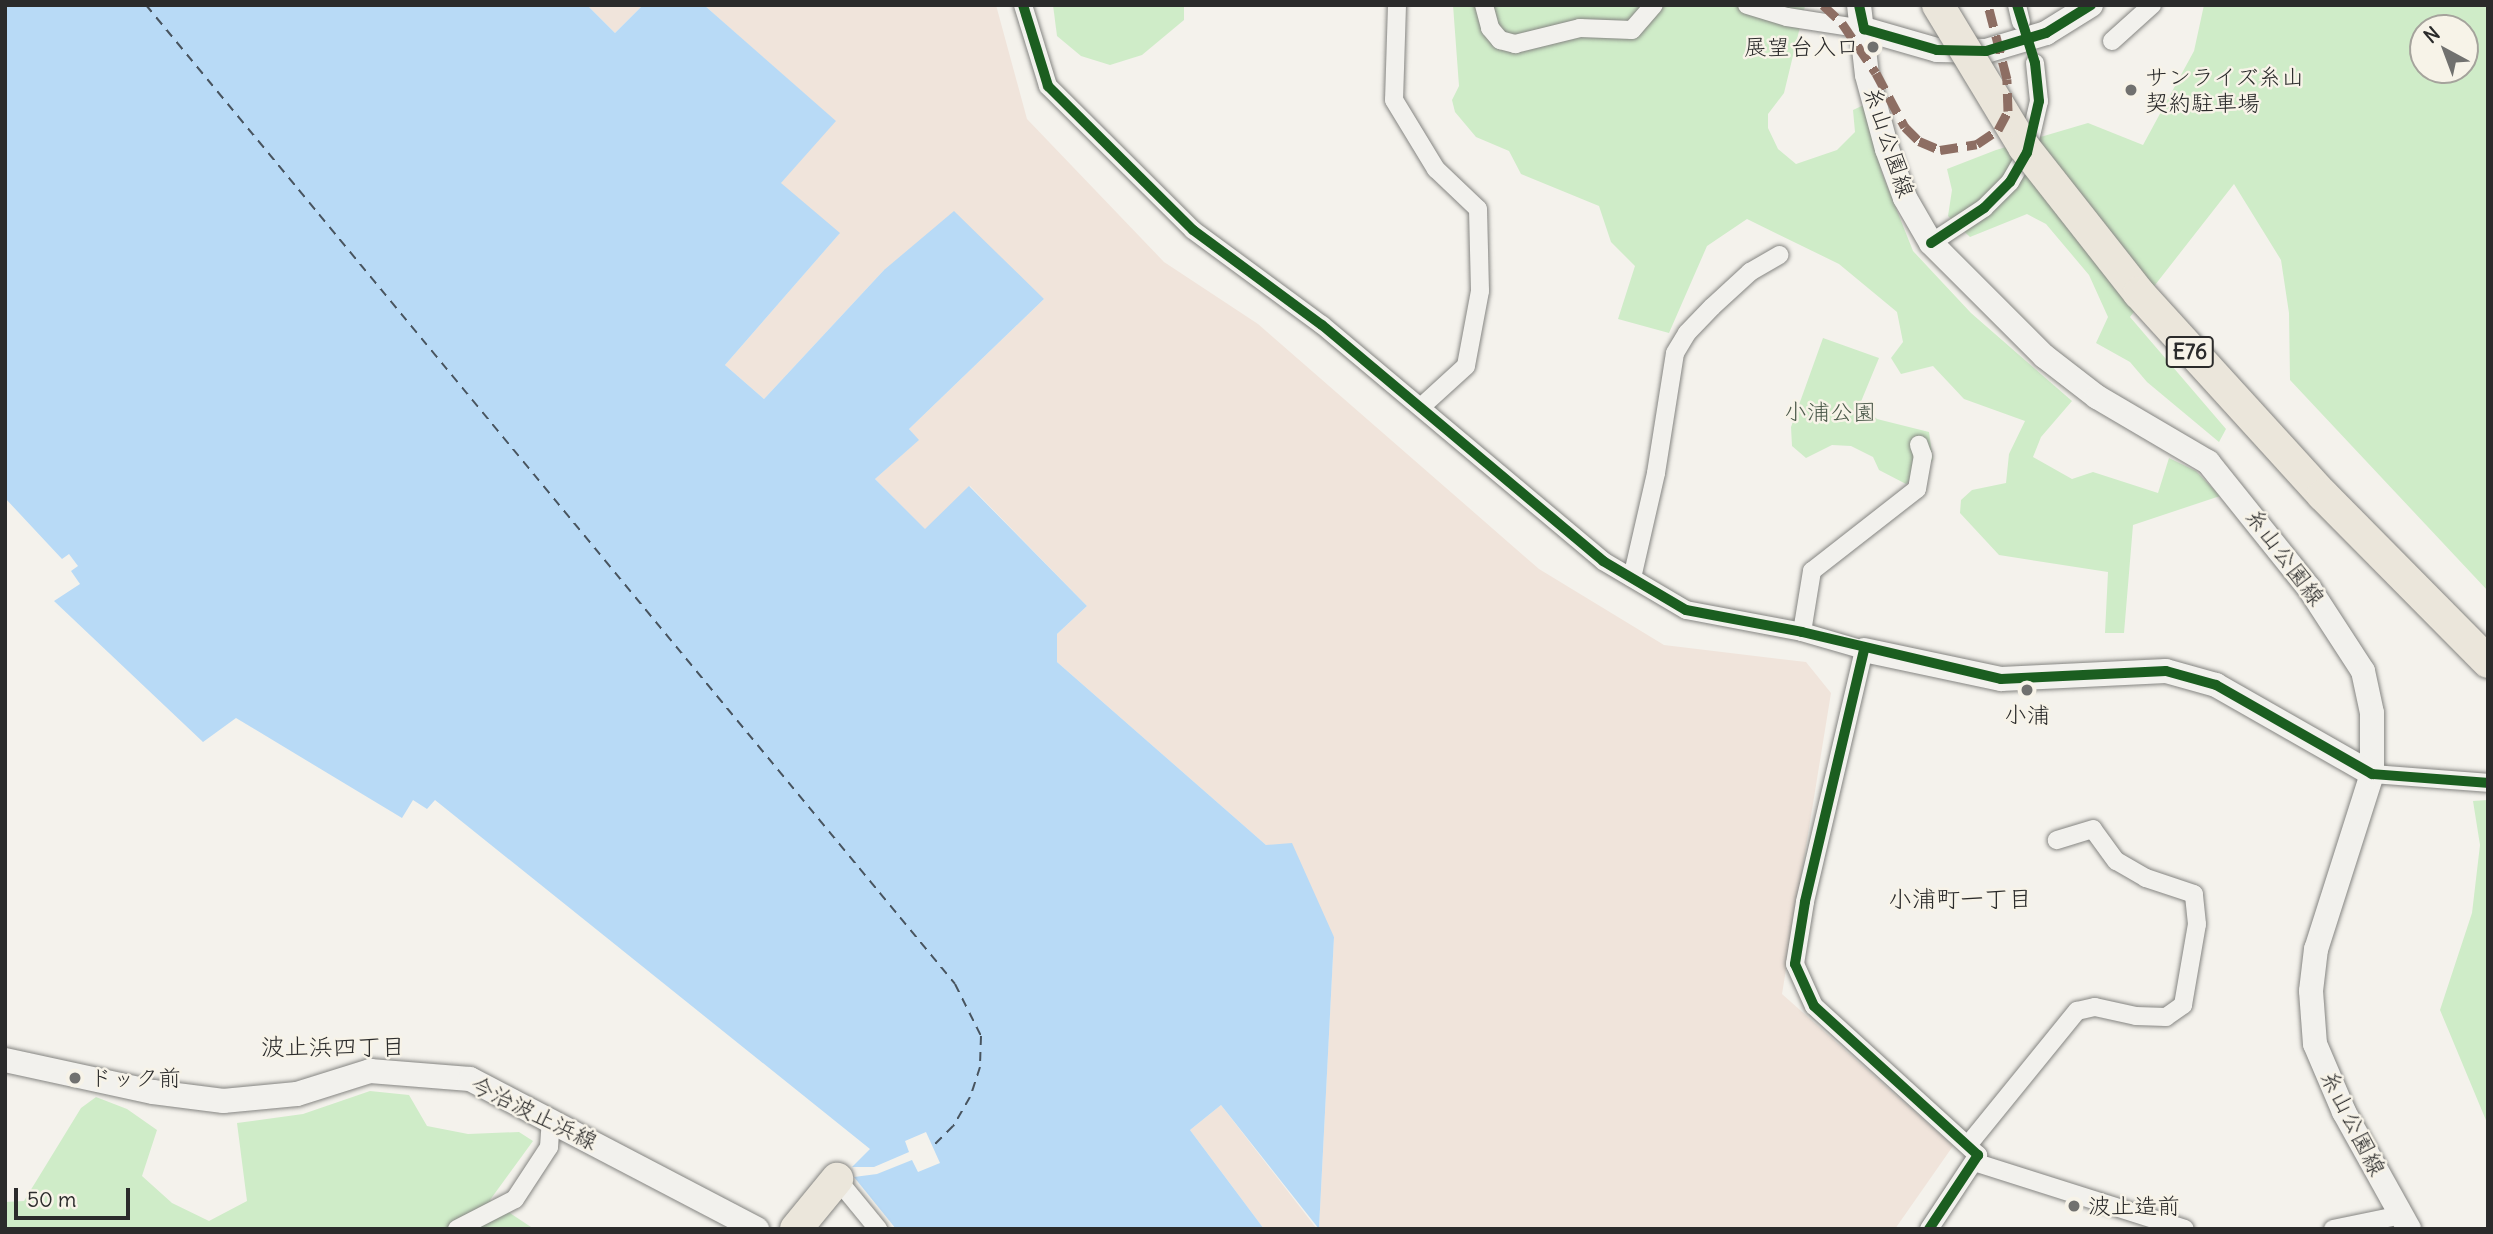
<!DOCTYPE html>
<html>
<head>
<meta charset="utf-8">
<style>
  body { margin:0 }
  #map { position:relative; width:2493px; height:1234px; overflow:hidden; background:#f4f2ec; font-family:Delius,"Klee One",sans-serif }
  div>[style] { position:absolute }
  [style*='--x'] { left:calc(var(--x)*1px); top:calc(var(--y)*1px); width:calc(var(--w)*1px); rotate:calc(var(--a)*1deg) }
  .built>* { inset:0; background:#f0e4db }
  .green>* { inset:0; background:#cfecc8 }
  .water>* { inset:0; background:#b8daf6 }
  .pier>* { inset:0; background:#f4f2ec }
  .ferry>* { height:2px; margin-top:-1px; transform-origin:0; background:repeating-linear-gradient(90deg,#48545f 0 9px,transparent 0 16px) }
  .roads { filter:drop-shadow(0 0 2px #858582) drop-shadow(0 0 2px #858582) }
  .street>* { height:18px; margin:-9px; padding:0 9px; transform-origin:9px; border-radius:9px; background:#f2f1ed }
  .secondary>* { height:24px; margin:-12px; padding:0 12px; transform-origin:12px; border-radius:12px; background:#f2f1ed }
  .highway>* { height:32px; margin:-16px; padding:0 16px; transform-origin:16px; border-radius:16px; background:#ebe6db }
  .bridges { filter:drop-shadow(0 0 2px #858582) drop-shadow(0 0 2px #858582) }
  .highway-bridge>* { height:32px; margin:-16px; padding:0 16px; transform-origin:16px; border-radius:16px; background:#ebe6db }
  .quiet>* { height:9px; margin-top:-4.5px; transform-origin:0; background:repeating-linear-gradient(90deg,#8d6e63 0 18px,transparent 0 27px) }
  .cycleway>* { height:10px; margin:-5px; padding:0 5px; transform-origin:5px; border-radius:5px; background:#1b5e20 }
  .dots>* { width:19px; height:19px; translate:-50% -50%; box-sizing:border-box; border:4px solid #f7f3e8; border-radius:50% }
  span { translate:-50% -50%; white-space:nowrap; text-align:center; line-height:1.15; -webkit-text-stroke:5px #f7f3e8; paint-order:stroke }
  .shield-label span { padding:2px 5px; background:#f7f3e8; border:2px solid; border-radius:5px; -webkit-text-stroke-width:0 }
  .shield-label { font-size:21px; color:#2b2b2b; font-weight:700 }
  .poi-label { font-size:23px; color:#2b2b2b }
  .right { translate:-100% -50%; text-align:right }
  .left { translate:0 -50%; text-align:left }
  .street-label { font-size:23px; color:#2b2b2b }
  .park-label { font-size:23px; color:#4c5a4b }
  .neighbourhood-label { font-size:24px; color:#2b2b2b }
  .frame { position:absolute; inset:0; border:7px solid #2b2b2b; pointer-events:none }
  .north { position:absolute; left:2409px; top:14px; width:70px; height:70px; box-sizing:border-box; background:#f7f3e8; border:2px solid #a5a39c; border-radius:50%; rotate:319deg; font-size:19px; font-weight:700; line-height:28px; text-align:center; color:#2b2b2b }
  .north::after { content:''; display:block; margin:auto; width:24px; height:32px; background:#71716f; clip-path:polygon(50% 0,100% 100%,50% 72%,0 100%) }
  .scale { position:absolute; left:14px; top:1188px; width:116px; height:32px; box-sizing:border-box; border:4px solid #2b2b2b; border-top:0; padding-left:9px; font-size:21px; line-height:24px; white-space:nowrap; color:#2b2b2b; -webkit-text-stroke:5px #f7f3e8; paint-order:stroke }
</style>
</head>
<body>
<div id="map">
  <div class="built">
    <div style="clip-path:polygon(587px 5px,643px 5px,615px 33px)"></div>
    <div style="clip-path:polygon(704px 5px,996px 5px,1027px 119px,1164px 262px,1258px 324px,1539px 569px,1664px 645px,1806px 662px,1831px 693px,1782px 994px,1953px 1146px,1895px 1229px,1319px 1229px,1334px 937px,1266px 845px,1057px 662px,1057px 634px,1087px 606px,970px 486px,925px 530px,875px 479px,918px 440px,909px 429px,1044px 299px,884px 270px,764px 399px,725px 365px,839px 234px,780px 183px,835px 121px)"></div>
    <div style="clip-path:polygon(1221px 1105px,1317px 1229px,1264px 1229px,1190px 1130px)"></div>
  </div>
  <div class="green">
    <div style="clip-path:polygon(1053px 5px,1184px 5px,1184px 20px,1142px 55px,1110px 65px,1081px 56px,1057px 36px)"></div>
    <div style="clip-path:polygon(1453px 5px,1812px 5px,1805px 6px,1784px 93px,1768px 114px,1768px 128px,1778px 149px,1796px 164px,1837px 150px,1855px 132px,1853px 110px,1868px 103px,1882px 173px,1913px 251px,1971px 313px,2072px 401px,2041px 437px,2033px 457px,2072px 479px,2093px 472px,2158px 493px,2169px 458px,2196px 471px,2220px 496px,2133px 525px,2124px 633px,2105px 633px,2108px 572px,1999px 555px,1960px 513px,1961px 500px,1972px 490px,2006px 483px,2009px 454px,2025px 421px,1964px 399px,1933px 366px,1901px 374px,1891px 358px,1903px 342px,1897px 312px,1839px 264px,1747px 219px,1707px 246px,1669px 333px,1618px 319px,1635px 266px,1611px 242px,1599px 206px,1521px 174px,1509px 151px,1476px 137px,1455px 112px,1452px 100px,1459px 86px)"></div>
    <div style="clip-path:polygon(evenodd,2204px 5px,2488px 5px,2488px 591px,2290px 380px,2289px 313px,2281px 260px,2234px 184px,2130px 317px,2226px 429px,2219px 442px,2147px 382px,2130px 362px,2096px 343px,2108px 317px,2089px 275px,2046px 224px,2027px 214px,1970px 237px,1948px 216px,1952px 190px,1947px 169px,1996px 150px,2088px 123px,2143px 145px,2194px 51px,2204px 5px,2423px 28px,2465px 28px,2465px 70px,2423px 70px,2423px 28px)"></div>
    <div style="clip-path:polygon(1823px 338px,1879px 358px,1860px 404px,1877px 419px,1929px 432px,1933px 460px,1906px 484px,1879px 470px,1873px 457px,1851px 446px,1832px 445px,1806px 458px,1792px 446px,1791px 427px)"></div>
    <div style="clip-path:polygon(2488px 800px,2488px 1125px,2440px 1010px,2472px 913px,2480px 845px,2473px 801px)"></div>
    <div style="clip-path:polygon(370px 1091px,409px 1095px,427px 1126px,468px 1134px,519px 1132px,533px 1141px,490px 1200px,534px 1229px,5px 1229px,5px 1202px,24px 1201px,81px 1108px,96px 1097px,127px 1109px,157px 1130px,142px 1176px,172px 1203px,209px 1221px,247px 1201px,237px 1123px,303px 1114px)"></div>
  </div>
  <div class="water">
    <div style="clip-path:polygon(5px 5px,587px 5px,615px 33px,643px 5px,704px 5px,836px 121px,781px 183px,840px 233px,725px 365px,764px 399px,884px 270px,954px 211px,1044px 299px,909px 429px,919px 440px,875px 479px,925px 529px,969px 486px,1087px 606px,1057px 634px,1057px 662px,1266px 845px,1292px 843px,1334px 937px,1319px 1229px,1221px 1105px,1190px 1130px,1264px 1229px,896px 1229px,854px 1177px,852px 1167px,870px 1149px,435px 800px,427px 809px,413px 800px,402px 818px,236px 718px,203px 742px,54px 601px,80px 584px,71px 571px,78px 566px,69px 554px,62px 559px,5px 498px)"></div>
  </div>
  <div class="pier">
    <div style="clip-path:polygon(926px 1132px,940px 1163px,918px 1172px,912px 1160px,877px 1174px,854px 1177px,852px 1167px,874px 1167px,909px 1152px,905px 1141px)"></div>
  </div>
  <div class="ferry">
    <div style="--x:146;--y:5;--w:1270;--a:50.43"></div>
    <div style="--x:955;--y:984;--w:58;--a:63.4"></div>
    <div style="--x:981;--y:1036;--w:31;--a:92"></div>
    <div style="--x:980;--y:1067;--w:32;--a:108"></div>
    <div style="--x:970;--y:1097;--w:34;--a:120"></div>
    <div style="--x:953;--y:1126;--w:30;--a:135"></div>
  </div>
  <div class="roads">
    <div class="street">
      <div style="--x:1023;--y:5;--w:85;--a:72.8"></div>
      <div style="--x:1048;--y:86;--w:204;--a:44.8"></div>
      <div style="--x:1193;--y:230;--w:160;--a:36.4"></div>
      <div style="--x:1322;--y:325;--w:367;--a:40"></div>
      <div style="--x:1603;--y:561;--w:96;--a:30.6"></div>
      <div style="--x:1686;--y:610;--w:118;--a:10.7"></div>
      <div style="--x:1802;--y:632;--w:65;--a:16.2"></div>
      <div style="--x:1864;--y:650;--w:259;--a:103.2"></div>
      <div style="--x:1805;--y:902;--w:63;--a:99.2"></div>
      <div style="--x:1795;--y:964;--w:46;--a:65.7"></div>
      <div style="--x:1814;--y:1006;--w:222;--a:42.3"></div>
      <div style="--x:1978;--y:1155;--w:89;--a:123.5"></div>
      <div style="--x:1397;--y:5;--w:95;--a:91.8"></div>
      <div style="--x:1394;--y:100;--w:81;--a:58.7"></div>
      <div style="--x:1436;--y:169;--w:58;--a:43.6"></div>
      <div style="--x:1478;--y:209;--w:82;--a:88.6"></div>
      <div style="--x:1480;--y:291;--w:76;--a:100.6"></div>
      <div style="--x:1466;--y:366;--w:61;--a:137.7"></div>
      <div style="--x:1484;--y:5;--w:24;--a:75"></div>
      <div style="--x:1490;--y:28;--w:16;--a:50"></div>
      <div style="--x:1500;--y:40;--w:16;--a:15"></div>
      <div style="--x:1515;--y:44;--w:67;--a:-13.8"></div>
      <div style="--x:1580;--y:28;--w:52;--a:2.2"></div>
      <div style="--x:1632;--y:30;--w:33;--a:-49"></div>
      <div style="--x:1747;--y:5;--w:42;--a:16.7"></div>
      <div style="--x:1787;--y:17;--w:78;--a:8.9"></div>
      <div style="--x:2017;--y:5;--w:17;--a:77"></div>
      <div style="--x:2112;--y:41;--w:54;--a:-42"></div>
      <div style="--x:1931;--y:243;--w:64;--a:-33.4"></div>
      <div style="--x:1984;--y:208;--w:37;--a:-45"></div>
      <div style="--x:2010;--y:182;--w:34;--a:-60"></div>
      <div style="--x:2027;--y:153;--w:53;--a:-77"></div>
      <div style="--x:2039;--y:101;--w:38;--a:-96"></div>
      <div style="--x:1632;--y:578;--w:108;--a:-77.1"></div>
      <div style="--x:1656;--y:473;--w:121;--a:-81"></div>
      <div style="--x:1675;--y:353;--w:23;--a:-59"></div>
      <div style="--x:1687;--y:333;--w:36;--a:-46"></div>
      <div style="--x:1712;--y:307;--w:52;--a:-42.6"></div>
      <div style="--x:1750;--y:272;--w:34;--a:-30"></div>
      <div style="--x:1802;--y:632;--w:62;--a:-80.7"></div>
      <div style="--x:1812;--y:571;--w:133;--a:-38"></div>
      <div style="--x:1917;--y:489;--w:34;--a:-80"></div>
      <div style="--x:1923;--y:456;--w:12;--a:-110"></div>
      <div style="--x:2372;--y:774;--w:116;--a:4.4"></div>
      <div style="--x:1968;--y:1145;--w:173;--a:-50.9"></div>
      <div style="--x:2077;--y:1011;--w:18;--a:-13"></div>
      <div style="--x:2095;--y:1007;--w:42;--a:12.4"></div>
      <div style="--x:2136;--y:1016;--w:30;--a:2"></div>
      <div style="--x:2166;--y:1017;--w:21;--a:-35"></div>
      <div style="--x:2183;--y:1005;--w:82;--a:-80.2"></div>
      <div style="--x:2197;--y:924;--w:30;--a:-96"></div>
      <div style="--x:2194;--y:894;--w:51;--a:-161.6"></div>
      <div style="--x:2146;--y:878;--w:34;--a:-150"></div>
      <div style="--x:2116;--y:861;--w:39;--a:-126"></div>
      <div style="--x:2093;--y:829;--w:38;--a:163"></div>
      <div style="--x:1974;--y:1162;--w:221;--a:17.6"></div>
      <div style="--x:837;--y:1179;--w:65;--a:50.6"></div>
      <div style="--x:457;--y:1229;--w:65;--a:-27.3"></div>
      <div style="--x:515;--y:1199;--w:62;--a:-56.8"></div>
      <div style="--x:549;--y:1147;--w:28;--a:-86"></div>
      <div style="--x:2333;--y:1229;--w:69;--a:-11.6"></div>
    </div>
    <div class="secondary">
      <div style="--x:1859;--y:5;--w:70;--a:83.5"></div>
      <div style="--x:1867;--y:75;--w:77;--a:74.9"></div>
      <div style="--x:1887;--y:149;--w:52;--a:69.8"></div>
      <div style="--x:1905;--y:198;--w:52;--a:60"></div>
      <div style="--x:1931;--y:243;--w:160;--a:45"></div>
      <div style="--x:2044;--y:356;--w:67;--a:37.7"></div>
      <div style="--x:2097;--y:397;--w:129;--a:30.4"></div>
      <div style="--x:2208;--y:462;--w:161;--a:51.3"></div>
      <div style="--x:2309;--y:588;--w:99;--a:57"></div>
      <div style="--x:2363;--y:671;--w:43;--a:77.9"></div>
      <div style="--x:2372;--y:713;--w:61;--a:90"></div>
      <div style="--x:2372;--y:774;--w:184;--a:107.7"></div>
      <div style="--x:2316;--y:949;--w:42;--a:96.8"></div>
      <div style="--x:2311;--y:991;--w:53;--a:85.7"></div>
      <div style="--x:2315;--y:1044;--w:74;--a:66.9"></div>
      <div style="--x:2344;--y:1112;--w:134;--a:60.9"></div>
      <div style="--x:1864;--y:29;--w:76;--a:16"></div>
      <div style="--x:1937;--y:50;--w:49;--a:1.2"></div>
      <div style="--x:1986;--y:51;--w:63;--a:-16.7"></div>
      <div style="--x:2046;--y:33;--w:53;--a:-31.9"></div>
      <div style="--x:1864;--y:650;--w:140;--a:12"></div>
      <div style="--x:2001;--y:679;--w:165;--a:-2.8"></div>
      <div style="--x:2166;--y:671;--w:52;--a:15.6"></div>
      <div style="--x:2216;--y:685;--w:180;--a:29.7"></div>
      <div style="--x:5;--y:1060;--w:151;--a:12.2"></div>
      <div style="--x:153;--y:1092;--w:71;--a:7.3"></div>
      <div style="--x:223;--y:1101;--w:74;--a:-5.4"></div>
      <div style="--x:297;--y:1094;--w:77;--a:-17.5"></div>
      <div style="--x:370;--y:1071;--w:100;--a:4.6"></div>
      <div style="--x:470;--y:1079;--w:324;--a:27.6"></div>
    </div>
    <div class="highway">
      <div style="--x:796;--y:1229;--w:65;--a:-50.6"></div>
    </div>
  </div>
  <div class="bridges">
    <div class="highway-bridge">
      <div style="--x:1938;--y:5;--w:166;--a:58.8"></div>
      <div style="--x:2024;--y:147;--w:186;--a:51.8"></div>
      <div style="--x:2139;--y:293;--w:273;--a:47.7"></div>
      <div style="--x:2323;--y:495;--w:235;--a:45.3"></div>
    </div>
  </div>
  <div class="quiet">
    <div style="--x:1823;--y:5;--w:26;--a:43"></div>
    <div style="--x:1842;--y:23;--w:60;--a:55.8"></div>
    <div style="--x:1876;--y:73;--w:61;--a:61.8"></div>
    <div style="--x:1905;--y:127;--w:20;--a:45"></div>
    <div style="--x:1919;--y:141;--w:23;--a:23"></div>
    <div style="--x:1940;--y:150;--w:37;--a:-9"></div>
    <div style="--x:1977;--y:144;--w:25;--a:-34"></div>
    <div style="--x:1998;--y:130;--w:21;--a:-62"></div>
    <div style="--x:2008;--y:111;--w:32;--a:-92"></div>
    <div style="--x:2007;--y:79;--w:76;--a:-104.4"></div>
  </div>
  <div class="cycleway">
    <div style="--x:1023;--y:5;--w:85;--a:72.8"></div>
    <div style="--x:1048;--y:86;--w:204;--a:44.8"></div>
    <div style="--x:1193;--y:230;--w:160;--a:36.4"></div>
    <div style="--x:1322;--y:325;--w:367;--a:40"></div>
    <div style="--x:1603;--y:561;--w:96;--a:30.6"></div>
    <div style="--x:1686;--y:610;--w:118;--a:10.7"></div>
    <div style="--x:1802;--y:632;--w:204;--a:13.3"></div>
    <div style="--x:2001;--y:679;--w:165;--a:-2.8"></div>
    <div style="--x:2166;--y:671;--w:52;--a:15.6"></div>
    <div style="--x:2216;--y:685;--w:180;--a:29.7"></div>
    <div style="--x:2372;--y:774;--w:116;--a:4.4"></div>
    <div style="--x:1859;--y:5;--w:25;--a:78"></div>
    <div style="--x:1864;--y:29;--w:76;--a:16"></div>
    <div style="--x:1937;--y:50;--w:49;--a:1.2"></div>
    <div style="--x:1986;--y:51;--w:63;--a:-16.7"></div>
    <div style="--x:2046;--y:33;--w:53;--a:-31.9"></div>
    <div style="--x:1931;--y:243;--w:64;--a:-33.4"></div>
    <div style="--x:1984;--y:208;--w:37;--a:-45"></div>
    <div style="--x:2010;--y:182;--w:34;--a:-60"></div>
    <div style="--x:2027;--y:153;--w:53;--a:-77"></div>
    <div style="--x:2039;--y:101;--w:38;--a:-96"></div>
    <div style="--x:2035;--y:63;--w:61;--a:-107.2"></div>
    <div style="--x:1864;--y:650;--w:259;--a:103.2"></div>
    <div style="--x:1805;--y:902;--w:63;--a:99.2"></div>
    <div style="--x:1795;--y:964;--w:46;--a:65.7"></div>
    <div style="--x:1814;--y:1006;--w:222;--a:42.3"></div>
    <div style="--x:1978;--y:1155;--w:89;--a:123.5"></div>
  </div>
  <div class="dots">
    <div style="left:1873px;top:47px;background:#71716f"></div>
    <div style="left:2131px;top:90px;background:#71716f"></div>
    <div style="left:2027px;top:690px;background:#71716f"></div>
    <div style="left:75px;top:1078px;background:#71716f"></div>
    <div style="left:2074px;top:1206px;background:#71716f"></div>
  </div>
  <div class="shield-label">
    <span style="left:2190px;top:352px">E76</span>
  </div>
  <div class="poi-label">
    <span class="right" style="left:1859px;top:47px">展望台入口</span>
    <span class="left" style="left:2145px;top:90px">サンライズ糸山<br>契約駐車場</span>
    <span style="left:2027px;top:715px">小浦</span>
    <span class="left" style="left:89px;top:1078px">ドック前</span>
    <span class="left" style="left:2088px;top:1206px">波止造前</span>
  </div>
  <div class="street-label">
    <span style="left:1889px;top:142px;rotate:72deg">糸山公園線</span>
    <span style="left:2285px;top:557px;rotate:53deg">糸山公園線</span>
    <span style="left:534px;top:1113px;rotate:26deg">今治波止浜線</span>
    <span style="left:2353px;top:1123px;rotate:63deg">糸山公園線</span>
  </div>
  <div class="park-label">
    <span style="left:1830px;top:412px">小浦公園</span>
  </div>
  <div class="neighbourhood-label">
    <span style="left:1960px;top:899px">小浦町一丁目</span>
    <span style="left:333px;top:1047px">波止浜四丁目</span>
  </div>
  <div class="frame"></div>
  <div class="north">N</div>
  <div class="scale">50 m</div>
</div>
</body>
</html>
